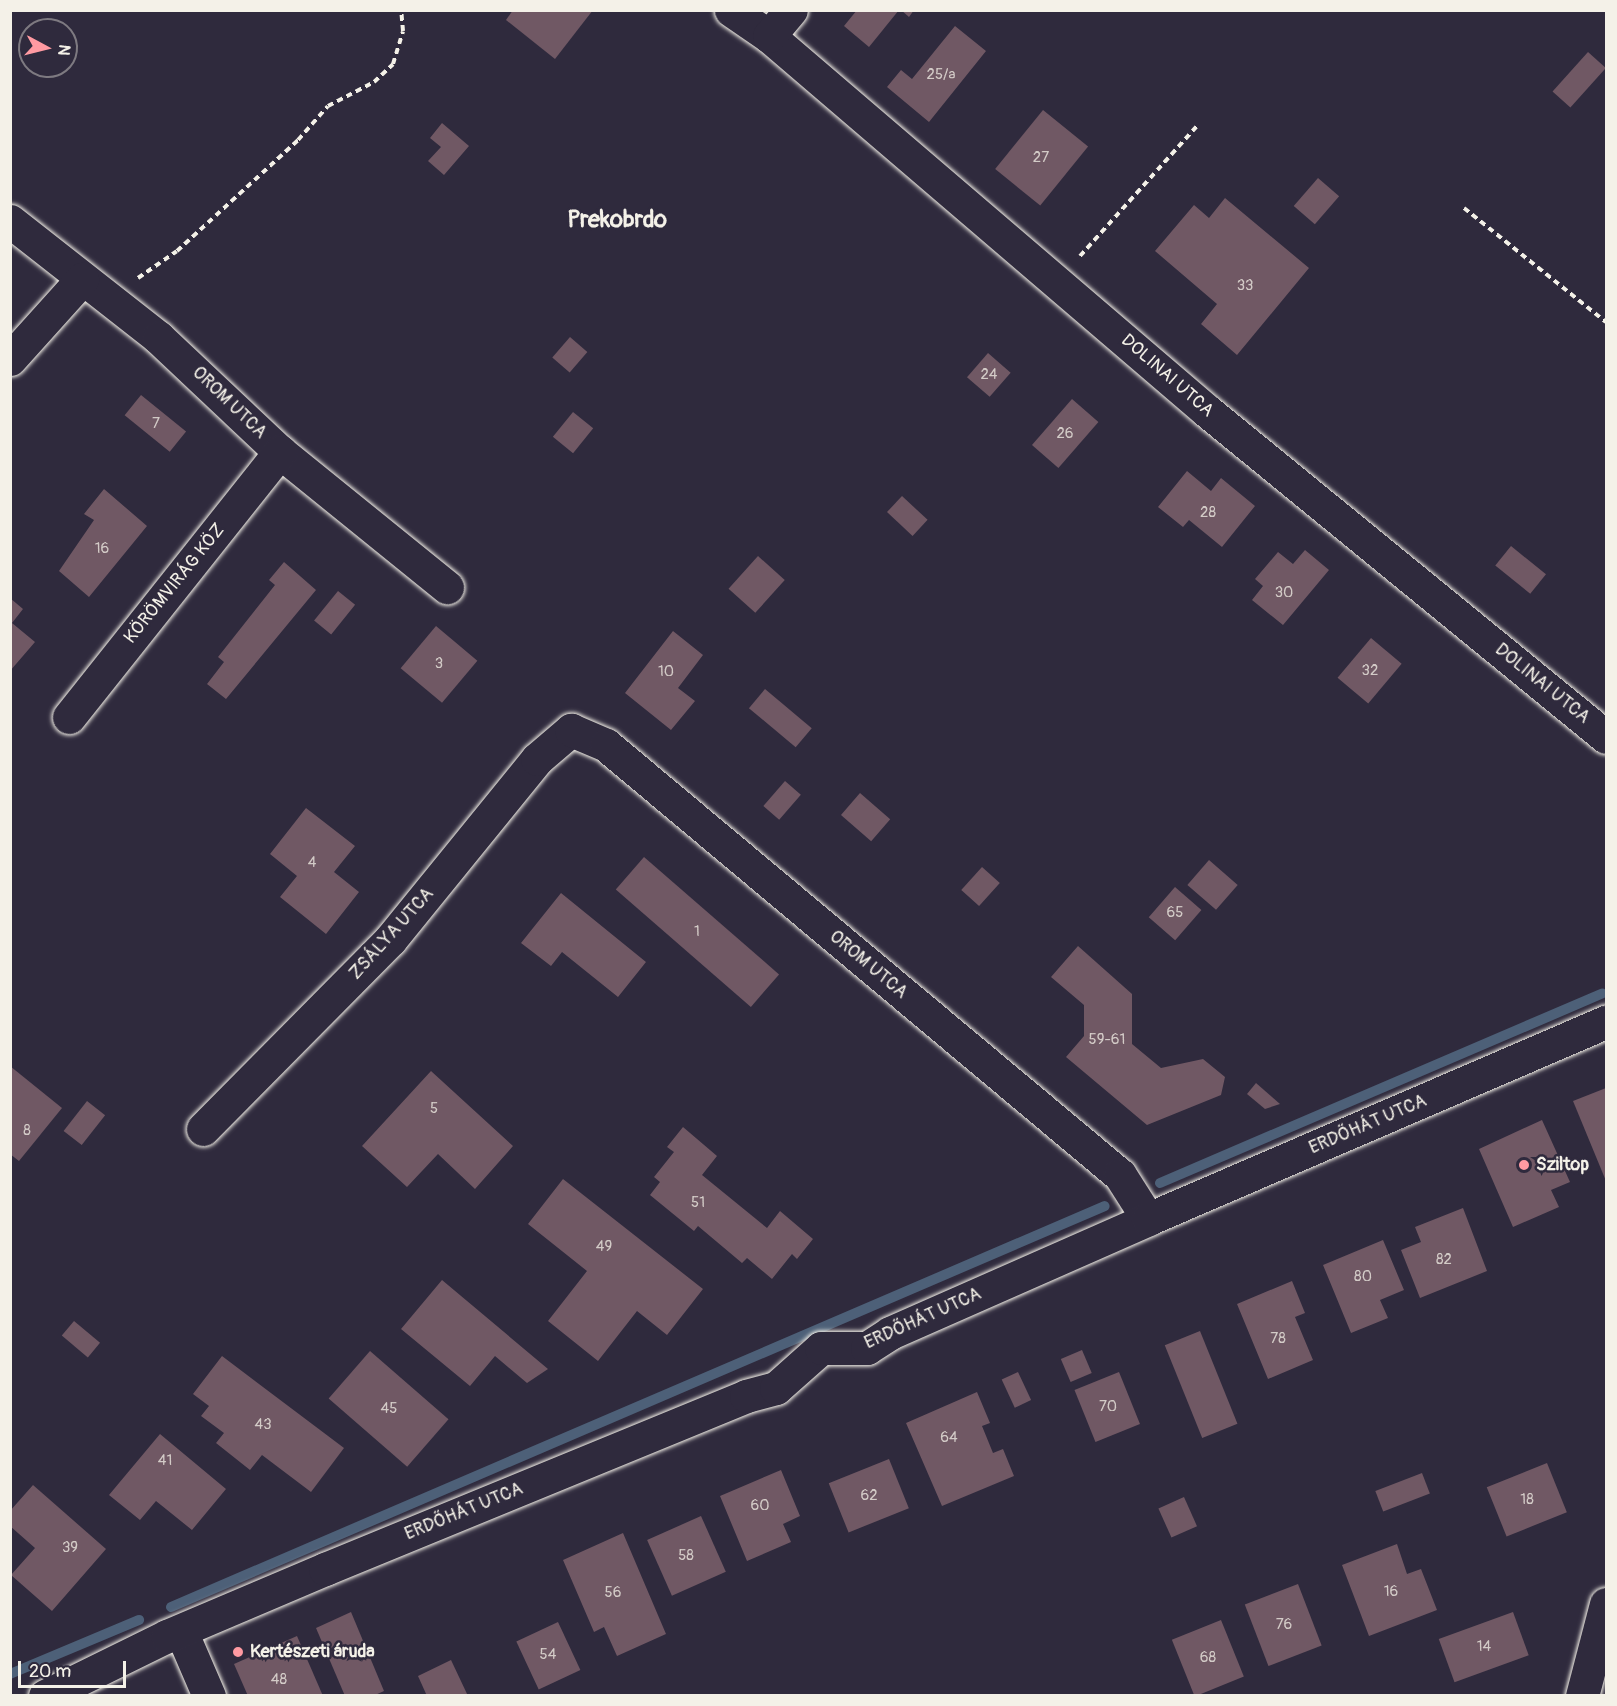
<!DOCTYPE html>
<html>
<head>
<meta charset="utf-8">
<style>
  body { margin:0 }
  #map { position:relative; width:1617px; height:1706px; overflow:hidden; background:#2f2a3d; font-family:Pangolin,sans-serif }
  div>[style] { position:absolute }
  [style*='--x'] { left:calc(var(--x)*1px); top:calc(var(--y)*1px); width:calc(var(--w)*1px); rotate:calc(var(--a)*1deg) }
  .stream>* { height:10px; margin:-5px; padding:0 5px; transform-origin:5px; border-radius:5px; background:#4d6078 }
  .building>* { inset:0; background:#705864; transform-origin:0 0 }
  .path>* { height:4px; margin-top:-2px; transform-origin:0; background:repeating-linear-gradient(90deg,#f4f1e8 0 6px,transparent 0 10.5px) }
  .roads { filter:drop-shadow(0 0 2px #f4f1e8) drop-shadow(0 0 2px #f4f1e8) }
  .minor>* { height:33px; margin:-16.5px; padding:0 16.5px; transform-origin:16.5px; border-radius:16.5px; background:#2f2a3d }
  .dots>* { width:16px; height:16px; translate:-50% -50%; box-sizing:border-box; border:3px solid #2f2a3d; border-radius:50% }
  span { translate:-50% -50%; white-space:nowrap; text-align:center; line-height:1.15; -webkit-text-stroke:5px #2f2a3d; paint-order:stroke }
  .number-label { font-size:15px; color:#d3cbc7 }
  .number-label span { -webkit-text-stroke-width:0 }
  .street-label { font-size:18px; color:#f4f1e8 }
  .poi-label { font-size:18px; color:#f4f1e8; font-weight:700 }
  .left { translate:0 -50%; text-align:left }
  .district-label { font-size:24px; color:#f4f1e8; font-weight:700 }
  .frame { position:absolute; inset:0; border:12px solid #f4f1e8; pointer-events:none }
  .north { position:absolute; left:18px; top:18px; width:60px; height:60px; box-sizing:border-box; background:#2f2a3d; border:2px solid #7e7a81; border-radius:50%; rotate:97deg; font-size:16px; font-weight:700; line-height:24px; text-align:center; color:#f4f1e8 }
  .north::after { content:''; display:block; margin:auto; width:21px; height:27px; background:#ff9aa2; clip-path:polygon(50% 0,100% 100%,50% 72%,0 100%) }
  .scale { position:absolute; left:18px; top:1661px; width:108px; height:27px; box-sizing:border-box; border:3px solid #f4f1e8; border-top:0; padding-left:8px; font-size:18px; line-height:21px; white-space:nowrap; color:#f4f1e8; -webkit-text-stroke:4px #2f2a3d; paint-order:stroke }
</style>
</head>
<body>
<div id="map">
  <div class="stream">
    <div style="--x:1160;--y:1183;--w:481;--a:-23.2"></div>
    <div style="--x:171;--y:1607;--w:1016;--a:-23.24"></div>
    <div style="--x:10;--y:1674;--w:140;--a:-22.7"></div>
  </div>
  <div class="building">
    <div style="clip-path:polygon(513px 10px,593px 10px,555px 59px,506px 20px)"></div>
    <div style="clip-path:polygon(857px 10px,899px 10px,869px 47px,844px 26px)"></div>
    <div style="clip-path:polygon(901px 10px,914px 10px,909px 17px)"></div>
    <div style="clip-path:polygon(955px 26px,986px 51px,929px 122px,887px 87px,901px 70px,912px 79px)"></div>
    <div style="left:1588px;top:52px;width:24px;height:53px;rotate:42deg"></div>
    <div style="left:1043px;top:110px;width:58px;height:76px;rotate:39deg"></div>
    <div style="clip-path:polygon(442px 123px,469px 146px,444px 175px,428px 161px,441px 147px,430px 138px)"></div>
    <div style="left:1318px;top:178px;width:28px;height:37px;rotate:41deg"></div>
    <div style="clip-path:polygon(1225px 198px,1309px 268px,1237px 355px,1201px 324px,1217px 304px,1155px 251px,1194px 205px,1209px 218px)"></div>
    <div style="left:570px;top:337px;width:23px;height:27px;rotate:41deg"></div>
    <div style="left:988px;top:353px;width:30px;height:32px;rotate:41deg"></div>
    <div style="left:141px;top:395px;width:58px;height:26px;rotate:39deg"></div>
    <div style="left:1072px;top:399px;width:35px;height:61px;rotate:41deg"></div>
    <div style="left:573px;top:412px;width:26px;height:32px;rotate:39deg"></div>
    <div style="clip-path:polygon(1187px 471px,1211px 491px,1221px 478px,1255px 506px,1222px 547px,1189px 520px,1183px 527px,1158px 507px)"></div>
    <div style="clip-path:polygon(104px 489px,147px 526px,89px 597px,59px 571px,94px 520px,84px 514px)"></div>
    <div style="left:902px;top:496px;width:35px;height:22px;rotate:43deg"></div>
    <div style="left:1511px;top:546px;width:45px;height:25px;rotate:39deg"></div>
    <div style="clip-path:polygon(1305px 550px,1329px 570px,1283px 625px,1252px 600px,1263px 586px,1255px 579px,1278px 552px,1293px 564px)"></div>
    <div style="left:758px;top:556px;width:36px;height:44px;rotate:42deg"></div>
    <div style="clip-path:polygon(284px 562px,316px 590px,226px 699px,207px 684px,224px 662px,218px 657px,275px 585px,269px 580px)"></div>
    <div style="left:338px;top:591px;width:22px;height:38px;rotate:39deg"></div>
    <div style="clip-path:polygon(10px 598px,23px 609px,12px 623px,35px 642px,10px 671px)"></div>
    <div style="left:436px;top:626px;width:54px;height:55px;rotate:40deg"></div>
    <div style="clip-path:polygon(673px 631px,703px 655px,678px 688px,695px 701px,671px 730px,625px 693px)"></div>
    <div style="left:1371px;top:638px;width:40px;height:52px;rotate:40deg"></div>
    <div style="left:765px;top:689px;width:61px;height:25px;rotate:40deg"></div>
    <div style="left:785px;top:781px;width:21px;height:33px;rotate:41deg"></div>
    <div style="left:860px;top:793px;width:40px;height:29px;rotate:41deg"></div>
    <div style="clip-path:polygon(306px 808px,355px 846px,334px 872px,359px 892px,326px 934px,280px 897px,297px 876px,270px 854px)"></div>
    <div style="left:644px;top:857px;width:179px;height:43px;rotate:41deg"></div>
    <div style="left:1209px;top:860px;width:38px;height:33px;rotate:41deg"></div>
    <div style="left:982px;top:867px;width:24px;height:31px;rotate:42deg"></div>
    <div style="left:1175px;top:887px;width:35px;height:40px;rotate:41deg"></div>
    <div style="clip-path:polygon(561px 893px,646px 962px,618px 997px,562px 952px,551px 966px,521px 943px)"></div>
    <div style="clip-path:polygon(1078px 946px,1132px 994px,1132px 1044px,1161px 1068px,1203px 1059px,1225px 1077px,1221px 1095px,1147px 1125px,1066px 1057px,1084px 1036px,1084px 1005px,1051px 977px)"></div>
    <div style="clip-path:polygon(10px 1066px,62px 1108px,19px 1161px,10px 1154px)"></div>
    <div style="clip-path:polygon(431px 1071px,513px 1146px,475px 1189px,438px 1154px,407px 1187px,362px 1146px)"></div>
    <div style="clip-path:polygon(1256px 1083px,1280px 1104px,1265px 1109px,1247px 1094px)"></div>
    <div style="clip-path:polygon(1606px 1088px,1606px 1181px,1573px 1101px)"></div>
    <div style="left:87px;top:1101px;width:23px;height:38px;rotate:38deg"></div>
    <div style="clip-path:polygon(1542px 1120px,1570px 1182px,1551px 1190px,1559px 1207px,1513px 1227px,1479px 1149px)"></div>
    <div style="clip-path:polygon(683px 1127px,717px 1156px,702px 1175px,767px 1228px,780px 1211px,813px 1239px,797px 1259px,792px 1254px,772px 1279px,747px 1258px,742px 1263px,698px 1226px,694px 1231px,650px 1195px,660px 1182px,654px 1177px,674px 1152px,667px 1147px)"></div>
    <div style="clip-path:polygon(563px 1179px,703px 1289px,667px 1335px,637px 1311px,598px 1361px,548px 1321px,587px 1271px,528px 1224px)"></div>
    <div style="clip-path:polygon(1463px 1208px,1487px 1271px,1420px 1298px,1401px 1250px,1421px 1242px,1415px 1227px)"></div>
    <div style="clip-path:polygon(1383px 1240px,1404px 1290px,1380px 1300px,1388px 1318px,1351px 1333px,1323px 1265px)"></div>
    <div style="clip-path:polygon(442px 1280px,548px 1369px,527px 1383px,495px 1356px,470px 1386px,401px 1329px)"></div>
    <div style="clip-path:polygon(1292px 1281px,1305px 1313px,1295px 1317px,1313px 1360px,1268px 1379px,1237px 1304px)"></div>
    <div style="left:74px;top:1321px;width:34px;height:19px;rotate:40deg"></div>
    <div style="left:1200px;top:1331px;width:100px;height:38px;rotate:68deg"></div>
    <div style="left:1082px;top:1350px;width:25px;height:23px;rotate:67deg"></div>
    <div style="left:370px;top:1351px;width:104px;height:63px;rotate:41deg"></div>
    <div style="clip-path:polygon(222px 1356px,344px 1448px,311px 1492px,262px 1455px,250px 1470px,216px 1443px,224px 1433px,201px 1416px,209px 1406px,193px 1394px)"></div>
    <div style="left:1018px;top:1372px;width:31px;height:18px;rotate:65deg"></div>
    <div style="left:1119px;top:1372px;width:56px;height:48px;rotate:68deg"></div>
    <div style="clip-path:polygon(977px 1392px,990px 1423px,982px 1426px,993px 1453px,1003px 1449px,1014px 1476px,942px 1506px,906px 1423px)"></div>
    <div style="clip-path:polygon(160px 1434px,226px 1489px,192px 1530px,156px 1501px,140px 1520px,109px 1495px)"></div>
    <div style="left:889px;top:1459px;width:53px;height:65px;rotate:68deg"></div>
    <div style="left:1547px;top:1463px;width:53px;height:65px;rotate:68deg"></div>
    <div style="clip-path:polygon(781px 1470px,800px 1516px,783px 1524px,791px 1542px,747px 1561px,720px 1496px)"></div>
    <div style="left:1422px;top:1473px;width:22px;height:50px;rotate:69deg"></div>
    <div style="clip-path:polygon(33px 1485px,106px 1549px,52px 1611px,11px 1575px,35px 1548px,10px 1526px,10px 1511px)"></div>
    <div style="left:1184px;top:1497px;width:32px;height:28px;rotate:66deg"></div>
    <div style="left:701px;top:1516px;width:61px;height:59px;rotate:66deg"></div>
    <div style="clip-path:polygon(623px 1533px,666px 1634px,617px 1656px,604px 1627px,594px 1632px,563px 1560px)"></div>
    <div style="clip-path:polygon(1397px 1544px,1407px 1574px,1421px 1569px,1437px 1610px,1369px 1636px,1342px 1565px)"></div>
    <div style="left:1298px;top:1584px;width:66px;height:57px;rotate:69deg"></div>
    <div style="clip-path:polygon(351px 1612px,384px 1691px,373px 1696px,345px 1696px,316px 1628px)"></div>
    <div style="left:1513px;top:1612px;width:46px;height:79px;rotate:70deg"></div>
    <div style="left:1221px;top:1620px;width:61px;height:53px;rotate:68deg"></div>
    <div style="left:558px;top:1622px;width:53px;height:46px;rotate:65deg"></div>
    <div style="clip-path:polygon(297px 1636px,323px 1696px,248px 1696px,234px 1664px)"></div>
    <div style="clip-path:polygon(451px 1660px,468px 1696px,427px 1696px,418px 1676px)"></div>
  </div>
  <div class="path">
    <div style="--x:1464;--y:208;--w:182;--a:38.8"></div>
    <div style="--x:1080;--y:256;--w:175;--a:-48"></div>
    <div style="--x:138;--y:278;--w:47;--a:-34.7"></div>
    <div style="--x:177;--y:251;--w:164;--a:-42.5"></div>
    <div style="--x:298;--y:140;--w:45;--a:-48.6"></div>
    <div style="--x:328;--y:106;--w:52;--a:-27.6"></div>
    <div style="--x:374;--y:82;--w:26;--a:-43"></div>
    <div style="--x:393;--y:64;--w:34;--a:-73"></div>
    <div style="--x:403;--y:31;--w:21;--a:-95"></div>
  </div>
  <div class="roads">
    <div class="minor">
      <div style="--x:731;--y:10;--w:46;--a:34.4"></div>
      <div style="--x:769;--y:36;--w:577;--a:40.57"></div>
      <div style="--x:1207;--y:411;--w:515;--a:39.25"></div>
      <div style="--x:769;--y:36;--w:34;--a:-50"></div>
      <div style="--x:10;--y:221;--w:189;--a:38.1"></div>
      <div style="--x:159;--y:338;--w:166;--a:43.3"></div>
      <div style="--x:280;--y:452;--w:215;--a:39"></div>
      <div style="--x:10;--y:359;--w:108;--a:-48"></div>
      <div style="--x:69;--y:717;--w:339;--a:-51.5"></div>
      <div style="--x:203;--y:1129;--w:266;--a:-45.3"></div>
      <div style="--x:390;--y:940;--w:233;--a:-50.9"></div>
      <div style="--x:537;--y:759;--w:45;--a:-40.5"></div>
      <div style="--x:571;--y:730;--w:38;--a:23"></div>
      <div style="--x:606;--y:745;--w:670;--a:39.92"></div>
      <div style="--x:1120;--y:1175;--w:52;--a:57.5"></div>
      <div style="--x:181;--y:1631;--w:71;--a:66.7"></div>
      <div style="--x:45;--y:1696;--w:136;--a:-26.2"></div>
      <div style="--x:167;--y:1636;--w:172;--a:-23"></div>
      <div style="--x:325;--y:1569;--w:455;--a:-22.3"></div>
      <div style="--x:746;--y:1396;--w:31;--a:-15"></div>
      <div style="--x:776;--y:1388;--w:60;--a:-41.6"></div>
      <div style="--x:821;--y:1348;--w:46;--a:0"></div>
      <div style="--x:867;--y:1348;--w:27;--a:-33"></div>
      <div style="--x:890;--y:1333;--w:282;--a:-23.8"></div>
      <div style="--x:1148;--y:1219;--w:499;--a:-23.3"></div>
      <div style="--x:1582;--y:1696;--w:95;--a:-75.4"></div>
    </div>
  </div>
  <div class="dots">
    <div style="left:1524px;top:1165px;background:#ff9aa2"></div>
    <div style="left:238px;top:1652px;background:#ff9aa2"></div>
  </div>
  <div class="number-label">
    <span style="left:941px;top:75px">25/a</span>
    <span style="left:1041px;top:158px">27</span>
    <span style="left:1245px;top:286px">33</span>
    <span style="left:989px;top:375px">24</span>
    <span style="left:156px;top:424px">7</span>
    <span style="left:1065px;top:434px">26</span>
    <span style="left:1208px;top:513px">28</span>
    <span style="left:102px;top:549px">16</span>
    <span style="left:1284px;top:593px">30</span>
    <span style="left:439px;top:664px">3</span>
    <span style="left:1370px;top:671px">32</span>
    <span style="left:666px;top:672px">10</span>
    <span style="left:312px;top:863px">4</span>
    <span style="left:1175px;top:913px">65</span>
    <span style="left:697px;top:932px">1</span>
    <span style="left:1107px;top:1040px">59-61</span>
    <span style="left:434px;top:1109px">5</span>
    <span style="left:27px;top:1131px">8</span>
    <span style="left:698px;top:1203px">51</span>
    <span style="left:604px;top:1247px">49</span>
    <span style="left:1444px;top:1260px">82</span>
    <span style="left:1363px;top:1277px">80</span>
    <span style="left:1278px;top:1339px">78</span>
    <span style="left:1108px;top:1407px">70</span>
    <span style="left:389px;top:1409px">45</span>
    <span style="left:263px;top:1425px">43</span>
    <span style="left:949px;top:1438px">64</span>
    <span style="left:165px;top:1461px">41</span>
    <span style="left:869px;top:1496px">62</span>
    <span style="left:1527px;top:1500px">18</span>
    <span style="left:760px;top:1506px">60</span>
    <span style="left:70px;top:1548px">39</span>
    <span style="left:686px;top:1556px">58</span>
    <span style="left:1391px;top:1592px">16</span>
    <span style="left:613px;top:1593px">56</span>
    <span style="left:1284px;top:1625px">76</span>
    <span style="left:1484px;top:1647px">14</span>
    <span style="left:548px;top:1655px">54</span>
    <span style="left:1208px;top:1658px">68</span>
    <span style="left:279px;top:1680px">48</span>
  </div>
  <div class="street-label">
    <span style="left:1167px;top:376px;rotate:41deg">DOLINAI UTCA</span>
    <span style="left:229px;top:403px;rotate:44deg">OROM UTCA</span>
    <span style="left:175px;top:584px;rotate:-51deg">KÖRÖMVIRÁG KÖZ</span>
    <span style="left:1542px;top:684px;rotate:39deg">DOLINAI UTCA</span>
    <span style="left:392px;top:934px;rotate:-48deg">ZSÁLYA UTCA</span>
    <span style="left:868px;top:965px;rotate:40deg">OROM UTCA</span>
    <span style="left:1368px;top:1125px;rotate:-23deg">ERDŐHÁT UTCA</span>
    <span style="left:923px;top:1319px;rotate:-24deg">ERDŐHÁT UTCA</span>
    <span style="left:464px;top:1512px;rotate:-22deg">ERDŐHÁT UTCA</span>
  </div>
  <div class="poi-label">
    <span class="left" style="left:1536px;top:1165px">Sziltop</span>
    <span class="left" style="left:250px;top:1652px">Kertészeti áruda</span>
  </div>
  <div class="district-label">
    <span style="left:617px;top:220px">Prekobrdo</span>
  </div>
  <div class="frame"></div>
  <div class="north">N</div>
  <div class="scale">20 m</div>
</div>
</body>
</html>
